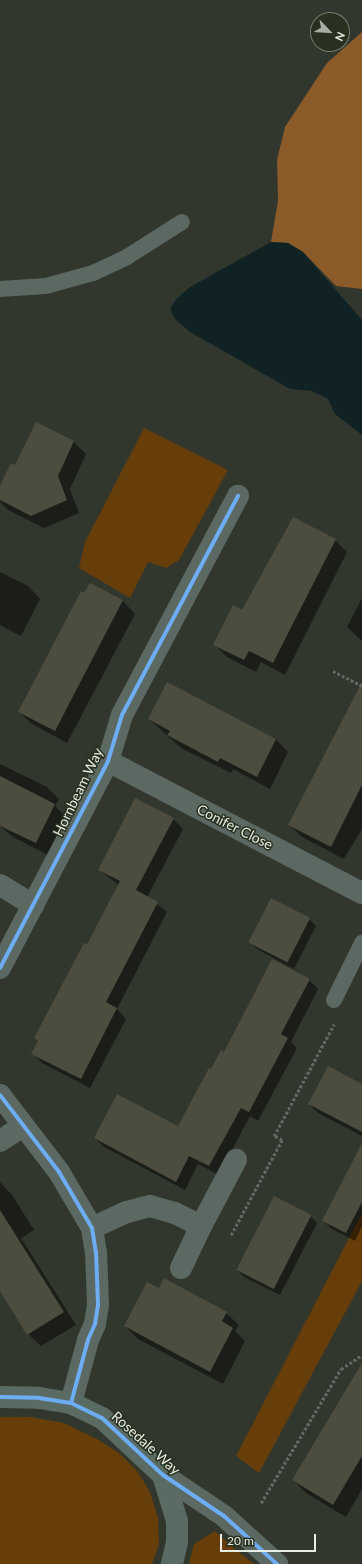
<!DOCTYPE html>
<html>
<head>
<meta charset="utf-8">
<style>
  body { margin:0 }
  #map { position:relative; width:362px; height:1564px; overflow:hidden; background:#32372e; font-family:Lato,sans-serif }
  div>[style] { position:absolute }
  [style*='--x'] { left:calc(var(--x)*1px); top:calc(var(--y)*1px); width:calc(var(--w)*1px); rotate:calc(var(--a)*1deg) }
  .green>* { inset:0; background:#673d0a }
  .forest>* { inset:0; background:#8b5b2a }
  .water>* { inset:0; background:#102223 }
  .shadow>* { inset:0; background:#0007 }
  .building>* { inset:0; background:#4c4c3f; transform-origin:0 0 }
  .path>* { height:2.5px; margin-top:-1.25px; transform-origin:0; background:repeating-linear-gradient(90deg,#606a64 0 3px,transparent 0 5px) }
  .lane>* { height:16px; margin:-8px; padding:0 8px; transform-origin:8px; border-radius:8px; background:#5b6962 }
  .street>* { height:22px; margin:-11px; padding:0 11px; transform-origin:11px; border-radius:11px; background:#5b6962 }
  .secondary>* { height:22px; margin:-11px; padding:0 11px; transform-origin:11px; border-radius:11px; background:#596b63 }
  .cycleway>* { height:4px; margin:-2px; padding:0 2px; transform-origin:2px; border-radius:2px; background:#6dadf4 }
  span { translate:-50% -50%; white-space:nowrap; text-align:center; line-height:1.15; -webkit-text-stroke:3px #283120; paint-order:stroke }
  .street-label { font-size:14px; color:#e7ede2 }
  .north { position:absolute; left:310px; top:12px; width:40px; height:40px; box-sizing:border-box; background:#283120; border:1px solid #747c6e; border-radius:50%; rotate:115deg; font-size:11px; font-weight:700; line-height:16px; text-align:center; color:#e7ede2 }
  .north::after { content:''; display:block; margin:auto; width:14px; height:18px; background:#a8ada3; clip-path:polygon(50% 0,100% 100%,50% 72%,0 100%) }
  .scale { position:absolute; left:220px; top:1534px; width:96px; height:18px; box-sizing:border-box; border:2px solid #e7ede2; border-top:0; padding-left:5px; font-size:12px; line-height:14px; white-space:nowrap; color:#e7ede2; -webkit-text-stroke:3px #283120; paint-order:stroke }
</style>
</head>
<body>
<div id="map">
  <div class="green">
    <div style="clip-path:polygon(144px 428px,228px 470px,179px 560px,166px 568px,148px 562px,130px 598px,79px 568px,85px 542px)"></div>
    <div style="clip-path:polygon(362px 1213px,362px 1281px,259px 1473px,236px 1456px)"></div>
    <div style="clip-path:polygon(0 1417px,30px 1417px,64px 1423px,97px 1439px,119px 1453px,138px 1472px,150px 1492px,158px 1518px,159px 1544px,152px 1564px,0 1564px)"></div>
    <div style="clip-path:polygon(215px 1531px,237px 1551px,254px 1564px,189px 1564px,194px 1544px)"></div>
  </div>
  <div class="forest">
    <div style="clip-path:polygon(362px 32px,362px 289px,336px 286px,303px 252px,288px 243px,271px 242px,278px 201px,277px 160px,285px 127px,327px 63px)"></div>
  </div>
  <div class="water">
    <div style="clip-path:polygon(271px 242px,288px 243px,303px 252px,362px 320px,362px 435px,335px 414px,328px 399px,312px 391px,290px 389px,190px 332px,175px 319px,170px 309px,176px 299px,190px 287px)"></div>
  </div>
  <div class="shadow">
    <div style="clip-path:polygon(36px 424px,74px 442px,86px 454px,70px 489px,79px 513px,44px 528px,8px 510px,0 502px,0 488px,15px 466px)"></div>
    <div style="clip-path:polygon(335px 540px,347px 552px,285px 675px,261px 662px,256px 672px,227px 657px,214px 644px,242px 611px)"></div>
    <div style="clip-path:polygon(0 572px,28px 586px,40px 599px,21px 636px,0 625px)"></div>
    <div style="clip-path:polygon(90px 584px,123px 601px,135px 614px,67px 743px,32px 724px,19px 712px)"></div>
    <div style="clip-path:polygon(362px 598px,362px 641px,347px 627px)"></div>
    <div style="clip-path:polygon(167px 684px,276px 739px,288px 752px,270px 789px,233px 769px,231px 773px,181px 748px,149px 719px)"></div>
    <div style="clip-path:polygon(362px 705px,362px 829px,344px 859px,302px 837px,289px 825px)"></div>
    <div style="clip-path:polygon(0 764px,47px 787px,59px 799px,55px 806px,66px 817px,48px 855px,13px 837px,0 826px)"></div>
    <div style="clip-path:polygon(136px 799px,173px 819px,183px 829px,147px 897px,167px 912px,117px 1009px,126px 1019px,90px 1088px,42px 1063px,33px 1054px,39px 1042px,35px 1038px,119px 885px,99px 870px)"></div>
    <div style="clip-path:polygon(309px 919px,316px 926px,294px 969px,257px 949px,250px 942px)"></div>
    <div style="clip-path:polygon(309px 980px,318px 989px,291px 1042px,297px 1048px,258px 1121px,250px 1116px,219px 1175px,198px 1164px,185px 1190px,104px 1147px,95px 1138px,178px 1127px,224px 1053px)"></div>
    <div style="clip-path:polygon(362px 1085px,362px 1136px,318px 1113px,309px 1104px)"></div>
    <div style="clip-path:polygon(362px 1145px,362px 1226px,355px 1241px,332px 1229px,323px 1221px)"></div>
    <div style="clip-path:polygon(0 1182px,12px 1195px,34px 1230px,21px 1238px,76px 1325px,41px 1346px,28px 1334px,0 1289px)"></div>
    <div style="clip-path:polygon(310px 1216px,317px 1223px,280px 1295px,244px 1277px,237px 1270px)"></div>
    <div style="clip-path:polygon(159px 1290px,226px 1313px,239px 1325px,235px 1331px,245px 1341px,223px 1384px,138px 1339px,125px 1326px)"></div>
    <div style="clip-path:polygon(362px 1397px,362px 1489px,346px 1517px,306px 1493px,293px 1480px)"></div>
  </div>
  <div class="building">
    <div style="clip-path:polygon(36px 422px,74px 441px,58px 476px,67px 500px,31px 516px,0 500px,0 486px,11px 463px,15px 465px)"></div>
    <div style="clip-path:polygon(293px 517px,336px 539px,273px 663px,249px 651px,244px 660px,213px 645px,233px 605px,242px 610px)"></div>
    <div style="clip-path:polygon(90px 583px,123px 600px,55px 731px,18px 712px,81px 591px,84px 593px)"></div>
    <div style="clip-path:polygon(167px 682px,276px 739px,257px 777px,220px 758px,218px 762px,167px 735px,170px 731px,148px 719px)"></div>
    <div style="clip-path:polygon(362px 682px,362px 785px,331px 847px,288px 825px)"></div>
    <div style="clip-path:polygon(0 776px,55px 804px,36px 843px,0 826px)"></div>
    <div style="clip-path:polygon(135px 798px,174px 818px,136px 890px,158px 902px,106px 1002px,117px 1008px,81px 1079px,31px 1054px,38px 1041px,34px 1038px,84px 943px,87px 944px,120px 881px,98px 870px)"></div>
    <div style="left:271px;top:898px;width:44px;height:50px;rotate:27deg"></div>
    <div style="clip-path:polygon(272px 959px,310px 979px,281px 1034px,288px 1038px,249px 1112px,241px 1108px,209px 1166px,189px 1156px,176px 1182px,94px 1138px,117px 1094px,178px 1126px,209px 1068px,211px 1069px,221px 1050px,224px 1052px)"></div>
    <div style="clip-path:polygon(328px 1066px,362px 1084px,362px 1132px,308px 1104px)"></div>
    <div style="clip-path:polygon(362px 1143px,362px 1202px,346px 1233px,322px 1221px)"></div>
    <div style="left:274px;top:1196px;width:42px;height:83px;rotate:27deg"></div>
    <div style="clip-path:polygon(0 1210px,64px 1312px,27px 1335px,0 1291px)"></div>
    <div style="clip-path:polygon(164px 1278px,227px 1312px,222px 1321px,233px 1328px,210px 1372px,124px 1326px,147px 1282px,159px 1288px)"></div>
    <div style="clip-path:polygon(362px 1363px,362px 1456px,333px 1505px,292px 1480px)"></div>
  </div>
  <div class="path">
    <div style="--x:333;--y:671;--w:33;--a:27"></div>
    <div style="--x:231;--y:1235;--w:108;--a:-61.8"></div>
    <div style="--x:282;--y:1140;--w:9;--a:-153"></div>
    <div style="--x:274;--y:1136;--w:127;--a:-61.8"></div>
    <div style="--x:261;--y:1503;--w:156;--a:-59.2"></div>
    <div style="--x:341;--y:1369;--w:25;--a:-34"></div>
  </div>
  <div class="lane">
    <div style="--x:0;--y:289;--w:46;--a:-3.7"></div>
    <div style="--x:46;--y:286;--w:49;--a:-15.5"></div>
    <div style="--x:93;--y:273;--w:38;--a:-25"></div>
    <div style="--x:127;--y:257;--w:65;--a:-32.5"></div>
    <div style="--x:334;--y:1000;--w:64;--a:-63.8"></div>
  </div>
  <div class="street">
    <div style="--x:108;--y:761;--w:286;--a:27.5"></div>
    <div style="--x:0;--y:885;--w:39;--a:31"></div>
    <div style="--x:0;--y:968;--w:233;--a:-62.4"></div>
    <div style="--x:108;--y:761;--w:48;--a:-73.1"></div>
    <div style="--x:122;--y:715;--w:248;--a:-62.1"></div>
    <div style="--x:0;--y:1095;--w:97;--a:52.5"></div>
    <div style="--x:59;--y:1172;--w:65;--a:59.5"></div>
    <div style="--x:92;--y:1228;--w:24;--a:81"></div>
    <div style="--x:96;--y:1252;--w:53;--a:87.8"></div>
    <div style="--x:98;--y:1305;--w:19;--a:99"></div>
    <div style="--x:95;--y:1324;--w:17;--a:114"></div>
    <div style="--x:88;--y:1340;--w:65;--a:105.1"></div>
    <div style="--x:0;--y:1141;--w:27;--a:-33"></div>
    <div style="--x:92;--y:1228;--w:38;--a:-25"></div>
    <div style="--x:127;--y:1212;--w:24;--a:-15"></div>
    <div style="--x:150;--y:1206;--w:26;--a:16"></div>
    <div style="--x:175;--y:1213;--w:29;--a:27"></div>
    <div style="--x:201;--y:1226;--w:75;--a:-62.1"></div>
    <div style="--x:181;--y:1268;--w:47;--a:-64.5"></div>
    <div style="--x:163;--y:1475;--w:73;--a:33.9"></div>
    <div style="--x:224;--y:1516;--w:72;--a:42.2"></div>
  </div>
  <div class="secondary">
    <div style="--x:0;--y:1397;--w:39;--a:1"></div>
    <div style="--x:39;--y:1398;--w:32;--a:9"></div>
    <div style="--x:71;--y:1403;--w:34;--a:26"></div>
    <div style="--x:102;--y:1418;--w:83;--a:43.1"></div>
    <div style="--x:163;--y:1475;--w:48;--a:73.1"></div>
    <div style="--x:177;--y:1521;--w:21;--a:90"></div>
    <div style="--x:177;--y:1542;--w:23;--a:103"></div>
  </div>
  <div class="cycleway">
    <div style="--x:0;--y:968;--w:233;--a:-62.4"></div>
    <div style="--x:108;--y:761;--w:48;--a:-73.1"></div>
    <div style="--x:122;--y:715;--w:248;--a:-62.1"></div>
    <div style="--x:0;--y:1095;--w:97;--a:52.5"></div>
    <div style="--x:59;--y:1172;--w:65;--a:59.5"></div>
    <div style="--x:92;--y:1228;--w:24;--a:81"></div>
    <div style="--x:96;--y:1252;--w:53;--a:87.8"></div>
    <div style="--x:98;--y:1305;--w:19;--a:99"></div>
    <div style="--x:95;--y:1324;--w:17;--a:114"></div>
    <div style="--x:88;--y:1340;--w:65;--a:105.1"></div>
    <div style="--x:0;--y:1397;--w:39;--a:1"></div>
    <div style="--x:39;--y:1398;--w:32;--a:9"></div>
    <div style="--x:71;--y:1403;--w:34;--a:26"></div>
    <div style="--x:102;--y:1418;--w:83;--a:43.1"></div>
    <div style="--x:163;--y:1475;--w:73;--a:33.9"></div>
    <div style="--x:224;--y:1516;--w:72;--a:42.2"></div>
  </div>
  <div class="street-label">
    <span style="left:78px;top:792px;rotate:-64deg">Hornbeam Way</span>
    <span style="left:235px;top:827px;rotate:27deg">Conifer Close</span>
    <span style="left:146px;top:1443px;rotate:42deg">Rosedale Way</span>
  </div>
  <div class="north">N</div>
  <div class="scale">20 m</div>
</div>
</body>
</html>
